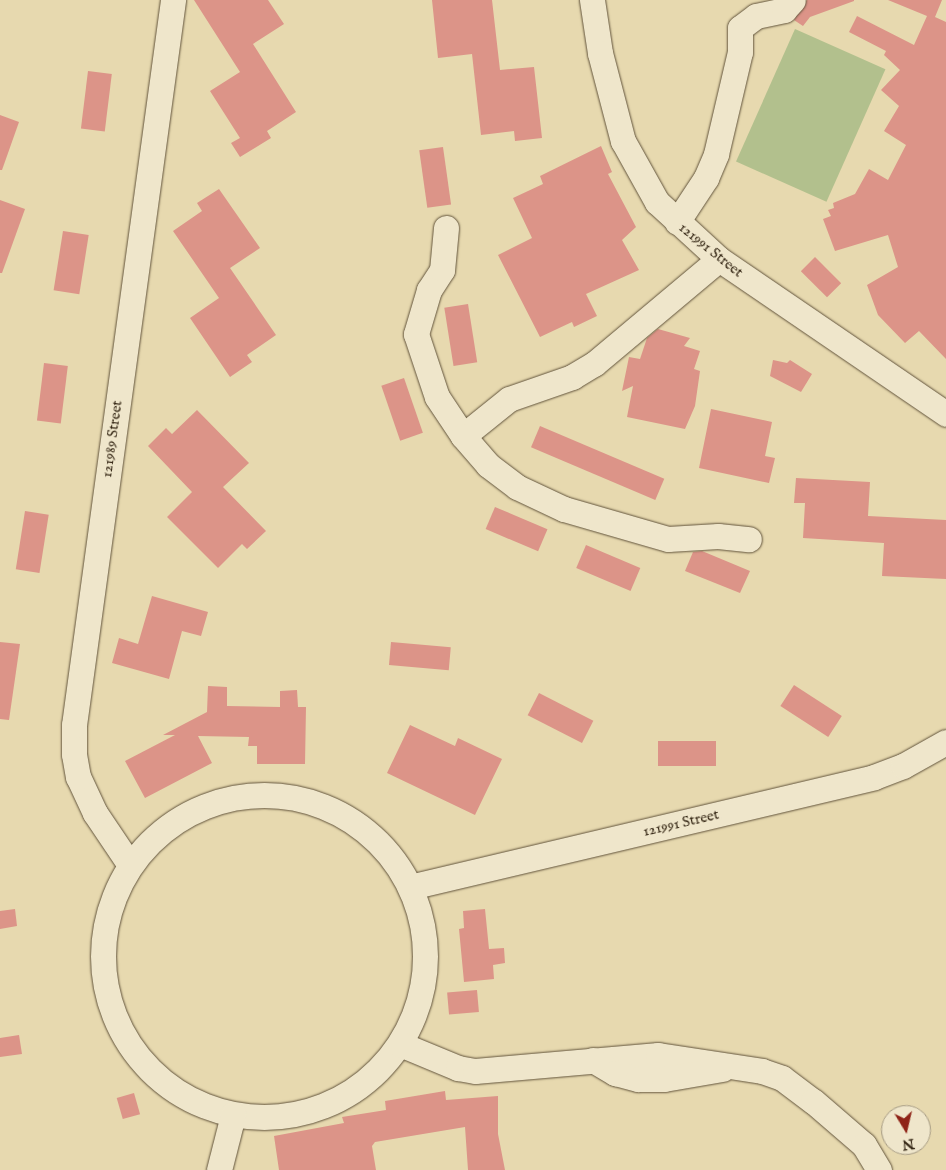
<!DOCTYPE html>
<html>
<head>
<meta charset="utf-8">
<style>
  body { margin:0 }
  #map { position:relative; width:946px; height:1170px; overflow:hidden; background:#e7d9af; font-family:"IM FELL English",serif }
  div>[style] { position:absolute }
  [style*='--x'] { left:calc(var(--x)*1px); top:calc(var(--y)*1px); width:calc(var(--w)*1px); rotate:calc(var(--a)*1deg) }
  .green>* { inset:0; background:#b2c08d; transform-origin:0 0 }
  .building>* { inset:0; background:#dc9488; transform-origin:0 0 }
  .roads { filter:drop-shadow(0 0 1px #62543c) drop-shadow(0 0 1px #62543c) }
  .minor>* { height:25px; margin:-12.5px; padding:0 12.5px; transform-origin:12.5px; border-radius:12.5px; background:#efe6cb }
  .minor>.ring { margin:-12.5px; padding:0; box-sizing:content-box; background:none; border:25px solid #efe6cb; border-radius:50% }
  span { translate:-50% -50%; white-space:nowrap; text-align:center; line-height:1.15; -webkit-text-stroke:4px #efe6cb; paint-order:stroke }
  .street-label { font-size:15px; color:#352715 }
  .north { position:absolute; left:881px; top:1105px; width:50px; height:50px; box-sizing:border-box; background:#efe6cb; border:1px solid #a59a82; border-radius:50%; rotate:171deg; font-size:14px; font-weight:700; line-height:20px; text-align:center; color:#352715 }
  .north::after { content:''; display:block; margin:auto; width:18px; height:22px; background:#8f2418; clip-path:polygon(50% 0,100% 100%,50% 72%,0 100%) }
</style>
</head>
<body>
<div id="map">
  <div class="green">
    <div style="left:795px;top:29px;width:99px;height:145px;rotate:24deg"></div>
  </div>
  <div class="building">
    <div style="clip-path:polygon(194px 0,268px 0,284px 24px,253px 44px,296px 112px,267px 131px,271px 138px,240px 157px,231px 143px,240px 138px,210px 91px,240px 72px)"></div>
    <div style="clip-path:polygon(432px 0,492px 0,500px 70px,534px 67px,542px 138px,515px 141px,514px 131px,481px 135px,472px 54px,438px 58px)"></div>
    <div style="clip-path:polygon(807px 0,854px 0,854px 1px,810px 17px,803px 26px,794px 20px)"></div>
    <div style="clip-path:polygon(888px 0,942px 0,935px 17px,946px 22px,946px 359px,919px 331px,905px 343px,878px 315px,867px 285px,898px 267px,888px 235px,835px 251px,823px 219px,831px 216px,828px 210px,834px 208px,833px 203px,855px 194px,869px 169px,888px 180px,906px 145px,884px 131px,899px 106px,881px 90px,900px 70px,884px 55px,886px 51px,849px 32px,857px 16px,914px 45px,927px 16px)"></div>
    <div style="left:88px;top:71px;width:24px;height:58px;rotate:7deg"></div>
    <div style="clip-path:polygon(0 115px,19px 122px,2px 170px,0 170px)"></div>
    <div style="clip-path:polygon(601px 146px,612px 172px,608px 174px,636px 227px,622px 240px,639px 270px,586px 294px,597px 316px,574px 327px,572px 322px,540px 337px,498px 255px,532px 238px,513px 198px,543px 184px,540px 176px)"></div>
    <div style="left:443px;top:147px;width:58px;height:24px;rotate:82deg"></div>
    <div style="clip-path:polygon(219px 189px,260px 248px,230px 268px,276px 335px,247px 355px,252px 362px,230px 377px,190px 318px,219px 298px,173px 231px,202px 211px,197px 203px)"></div>
    <div style="clip-path:polygon(0 200px,25px 209px,2px 273px,0 273px)"></div>
    <div style="left:63px;top:231px;width:26px;height:60px;rotate:9deg"></div>
    <div style="left:815px;top:257px;width:37px;height:20px;rotate:45deg"></div>
    <div style="left:468px;top:304px;width:59px;height:24px;rotate:81deg"></div>
    <div style="clip-path:polygon(658px 329px,690px 338px,684px 346px,700px 351px,694px 369px,700px 371px,695px 406px,685px 429px,627px 417px,633px 386px,622px 391px,629px 357px,640px 359px,647px 338px)"></div>
    <div style="clip-path:polygon(773px 360px,787px 363px,790px 360px,812px 374px,801px 392px,770px 376px)"></div>
    <div style="left:44px;top:363px;width:24px;height:58px;rotate:7deg"></div>
    <div style="left:404px;top:378px;width:58px;height:24px;rotate:71deg"></div>
    <div style="clip-path:polygon(711px 409px,772px 422px,765px 456px,775px 458px,769px 483px,699px 468px)"></div>
    <div style="clip-path:polygon(197px 410px,249px 463px,223px 487px,266px 531px,247px 549px,242px 544px,218px 568px,167px 517px,192px 492px,148px 446px,166px 428px,172px 434px)"></div>
    <div style="left:540px;top:426px;width:135px;height:23px;rotate:23deg"></div>
    <div style="clip-path:polygon(796px 478px,870px 482px,868px 516px,946px 520px,946px 579px,882px 576px,884px 543px,803px 538px,805px 503px,794px 503px)"></div>
    <div style="left:495px;top:507px;width:57px;height:24px;rotate:23deg"></div>
    <div style="left:25px;top:511px;width:24px;height:59px;rotate:9deg"></div>
    <div style="left:586px;top:545px;width:59px;height:25px;rotate:23deg"></div>
    <div style="clip-path:polygon(702px 551px,750px 571px,740px 593px,685px 571px,693px 552px)"></div>
    <div style="clip-path:polygon(152px 596px,208px 612px,201px 636px,182px 631px,169px 679px,112px 663px,119px 638px,138px 644px)"></div>
    <div style="clip-path:polygon(0 642px,20px 644px,9px 720px,0 719px)"></div>
    <div style="left:391px;top:642px;width:60px;height:23px;rotate:5deg"></div>
    <div style="left:794px;top:685px;width:57px;height:25px;rotate:33deg"></div>
    <div style="clip-path:polygon(208px 686px,227px 687px,227px 706px,280px 707px,280px 691px,297px 690px,298px 707px,306px 707px,305px 764px,257px 764px,257px 746px,248px 746px,249px 737px,198px 736px,212px 763px,145px 798px,125px 761px,175px 735px,163px 735px,207px 712px)"></div>
    <div style="left:539px;top:693px;width:61px;height:25px;rotate:27deg"></div>
    <div style="clip-path:polygon(410px 725px,455px 746px,458px 738px,502px 759px,475px 815px,387px 773px)"></div>
    <div style="left:716px;top:741px;width:25px;height:58px;rotate:90deg"></div>
    <div style="clip-path:polygon(15px 909px,17px 926px,0 929px,0 911px)"></div>
    <div style="clip-path:polygon(485px 909px,489px 949px,504px 948px,505px 963px,493px 965px,494px 979px,464px 982px,459px 929px,464px 928px,463px 911px)"></div>
    <div style="left:477px;top:990px;width:22px;height:30px;rotate:85deg"></div>
    <div style="clip-path:polygon(19px 1035px,22px 1054px,0 1057px,0 1038px)"></div>
    <div style="clip-path:polygon(445px 1091px,446px 1100px,498px 1096px,498px 1134px,505px 1170px,468px 1170px,465px 1127px,375px 1142px,372px 1146px,376px 1170px,279px 1170px,274px 1136px,344px 1123px,342px 1117px,386px 1110px,385px 1101px)"></div>
    <div style="left:134px;top:1093px;width:22px;height:18px;rotate:74deg"></div>
  </div>
  <div class="roads">
    <div class="minor">
      <div style="--x:592;--y:0;--w:54;--a:81.4"></div>
      <div style="--x:600;--y:53;--w:91;--a:75.4"></div>
      <div style="--x:623;--y:141;--w:70;--a:60.9"></div>
      <div style="--x:657;--y:202;--w:84;--a:42.6"></div>
      <div style="--x:719;--y:259;--w:275;--a:34.3"></div>
      <div style="--x:677;--y:222;--w:53;--a:-56.6"></div>
      <div style="--x:706;--y:178;--w:26;--a:-67"></div>
      <div style="--x:716;--y:154;--w:105;--a:-76.8"></div>
      <div style="--x:740;--y:52;--w:24;--a:-90"></div>
      <div style="--x:740;--y:28;--w:20;--a:-37"></div>
      <div style="--x:756;--y:16;--w:29;--a:-12"></div>
      <div style="--x:784;--y:10;--w:13;--a:-48"></div>
      <div style="--x:446;--y:228;--w:42;--a:95.4"></div>
      <div style="--x:442;--y:270;--w:24;--a:123"></div>
      <div style="--x:429;--y:290;--w:46;--a:106.5"></div>
      <div style="--x:416;--y:334;--w:66;--a:71.6"></div>
      <div style="--x:437;--y:397;--w:47;--a:56.3"></div>
      <div style="--x:463;--y:436;--w:59;--a:-38.8"></div>
      <div style="--x:509;--y:399;--w:67;--a:-19.2"></div>
      <div style="--x:572;--y:377;--w:26;--a:-31"></div>
      <div style="--x:594;--y:364;--w:163;--a:-40"></div>
      <div style="--x:463;--y:436;--w:38;--a:49"></div>
      <div style="--x:488;--y:465;--w:36;--a:37"></div>
      <div style="--x:517;--y:487;--w:52;--a:25.1"></div>
      <div style="--x:564;--y:509;--w:108;--a:16.1"></div>
      <div style="--x:668;--y:539;--w:50;--a:-3.4"></div>
      <div style="--x:718;--y:536;--w:31;--a:6"></div>
      <div class="ring" style="left:103px;top:795px;width:297px;height:297px"></div>
      <div style="--x:130;--y:865;--w:63;--a:-123.9"></div>
      <div style="--x:95;--y:813;--w:40;--a:-115"></div>
      <div style="--x:78;--y:777;--w:23;--a:-100"></div>
      <div style="--x:74;--y:754;--w:29;--a:-90"></div>
      <div style="--x:74;--y:725;--w:732;--a:-82.22"></div>
      <div style="--x:410;--y:887;--w:477;--a:-13.3"></div>
      <div style="--x:874;--y:777;--w:31;--a:-21"></div>
      <div style="--x:903;--y:766;--w:49;--a:-29.2"></div>
      <div style="--x:400;--y:1044;--w:63;--a:22.5"></div>
      <div style="--x:458;--y:1068;--w:17;--a:10"></div>
      <div style="--x:475;--y:1071;--w:184;--a:-5"></div>
      <div style="--x:658;--y:1055;--w:105;--a:8.7"></div>
      <div style="--x:762;--y:1071;--w:21;--a:19"></div>
      <div style="--x:782;--y:1078;--w:39;--a:37"></div>
      <div style="--x:813;--y:1101;--w:67;--a:40.8"></div>
      <div style="--x:864;--y:1145;--w:29;--a:59"></div>
      <div style="--x:593;--y:1060;--w:26;--a:31"></div>
      <div style="--x:615;--y:1073;--w:24;--a:15"></div>
      <div style="--x:638;--y:1079;--w:26;--a:0"></div>
      <div style="--x:664;--y:1079;--w:59;--a:-9.8"></div>
      <div style="--x:219;--y:1170;--w:57;--a:-75.7"></div>
    </div>
  </div>
  <div class="street-label">
    <span style="left:711px;top:250px;rotate:39deg">121991 Street</span>
    <span style="left:112px;top:439px;rotate:-82deg">121989 Street</span>
    <span style="left:681px;top:823px;rotate:-13deg">121991 Street</span>
  </div>
  <div class="north">N</div>
</div>
</body>
</html>
